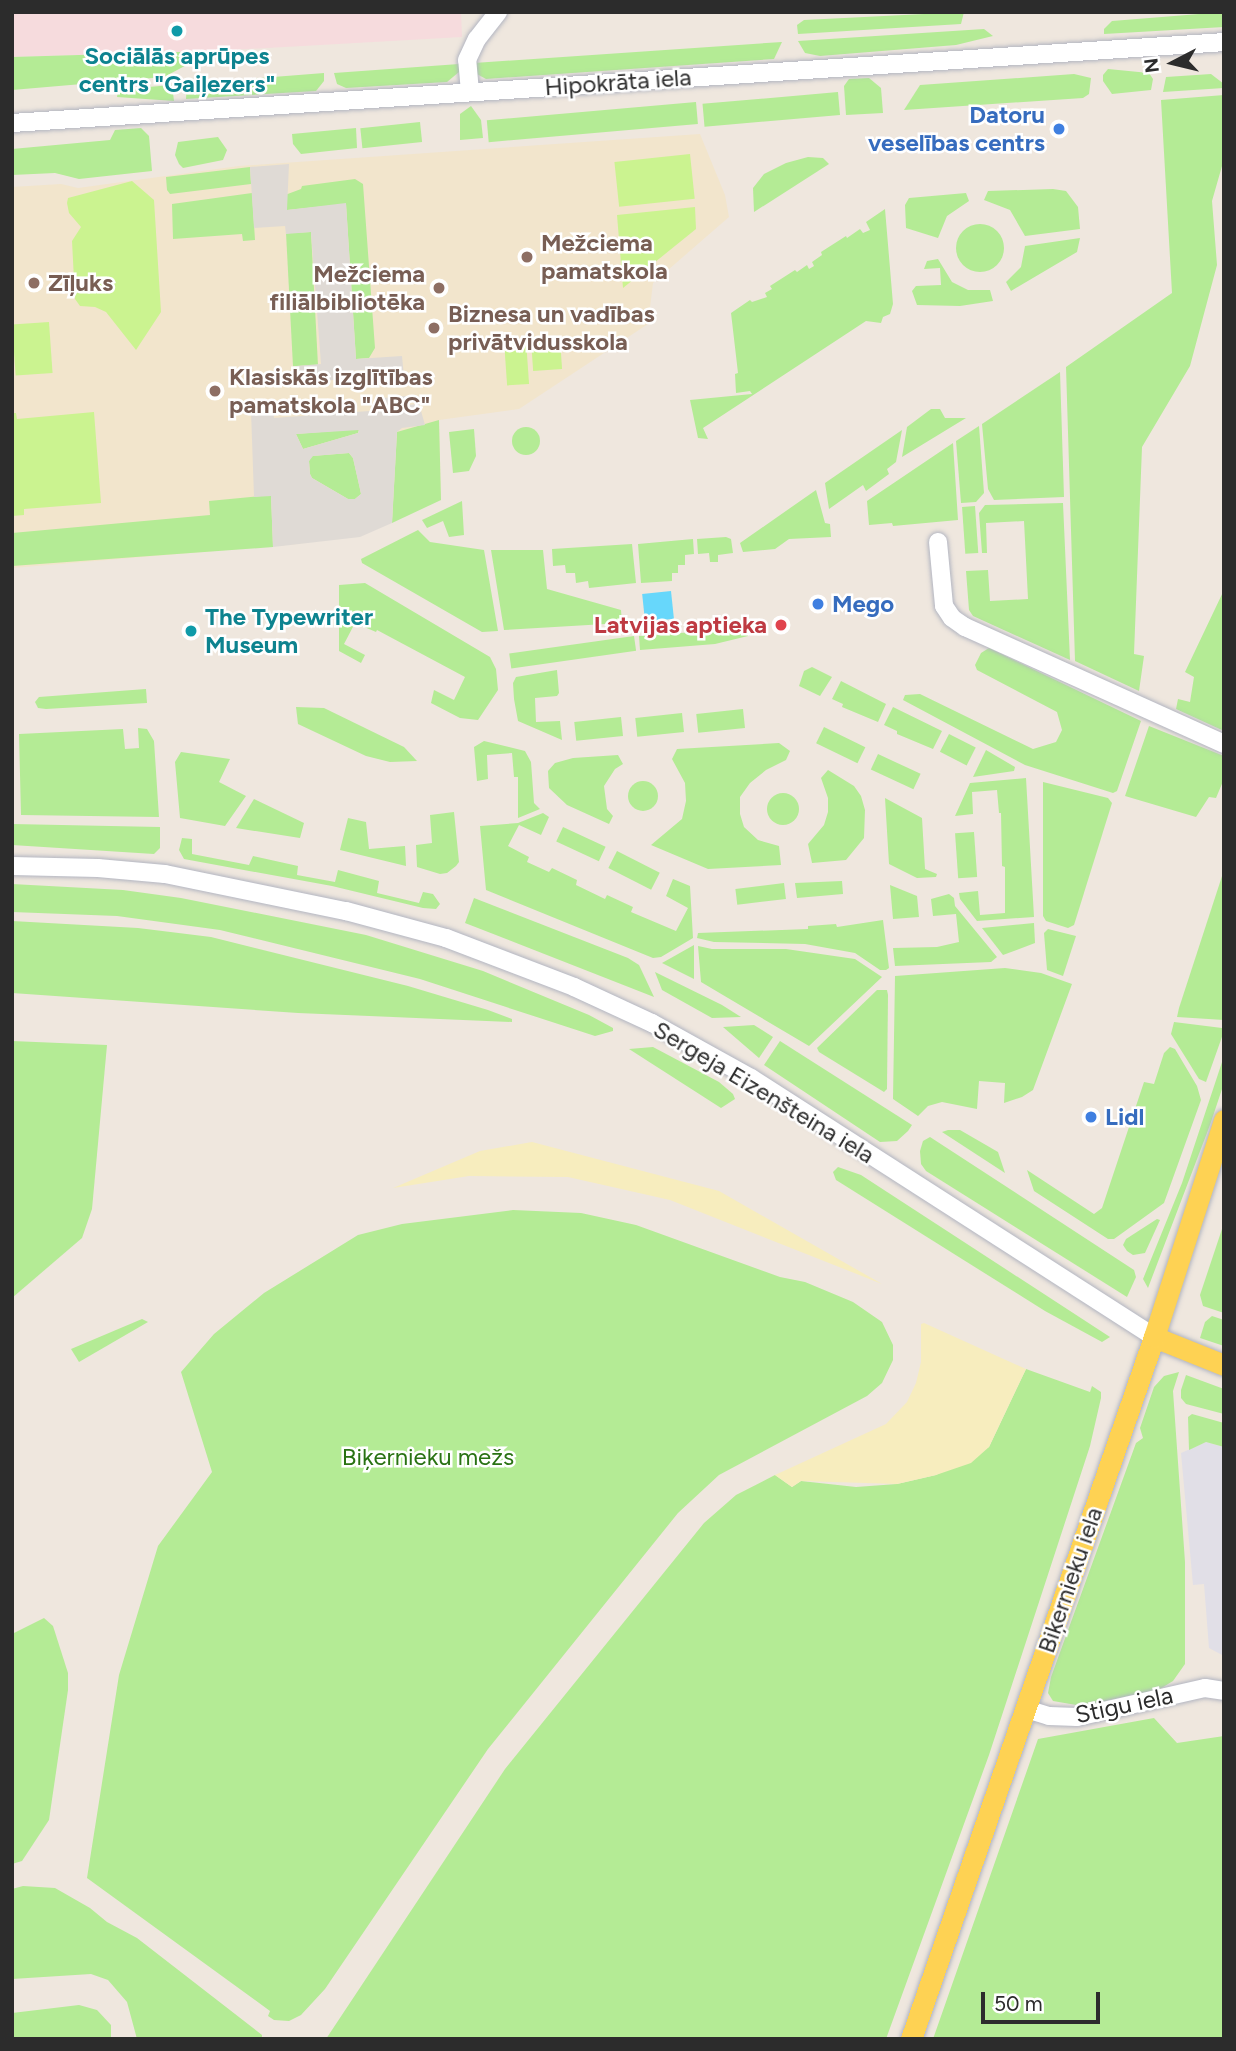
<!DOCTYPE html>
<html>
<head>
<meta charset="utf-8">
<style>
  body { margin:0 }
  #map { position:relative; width:1236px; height:2051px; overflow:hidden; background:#efe7de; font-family:Figtree,sans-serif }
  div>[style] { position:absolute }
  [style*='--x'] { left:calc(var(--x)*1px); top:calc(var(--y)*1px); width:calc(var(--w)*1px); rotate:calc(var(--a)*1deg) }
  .industrial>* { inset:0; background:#e1dfe7 }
  .education>* { inset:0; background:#f2e5cc }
  .medical>* { inset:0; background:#f6dbdd }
  .green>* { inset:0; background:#b4eb95; transform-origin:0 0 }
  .round { border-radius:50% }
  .sand>* { inset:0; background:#f7edbe }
  .pitch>* { inset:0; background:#cbf390; transform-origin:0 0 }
  .plaza>* { inset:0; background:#dfdad5 }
  .water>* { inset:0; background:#67d7fb; transform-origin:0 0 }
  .roads { filter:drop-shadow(0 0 2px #b2b5c1) drop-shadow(0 0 2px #b2b5c1) }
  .minor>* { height:18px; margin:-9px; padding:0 9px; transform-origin:9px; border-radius:9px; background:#fff }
  .major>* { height:21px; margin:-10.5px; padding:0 10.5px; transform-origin:10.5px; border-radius:10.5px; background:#fed253 }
  .dots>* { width:19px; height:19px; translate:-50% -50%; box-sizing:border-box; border:4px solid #fff; border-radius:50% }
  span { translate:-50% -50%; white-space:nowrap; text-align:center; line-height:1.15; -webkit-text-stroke:5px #fff; paint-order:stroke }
  .culture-label { font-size:24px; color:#0d838f; font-weight:700 }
  .left { translate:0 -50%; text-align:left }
  .street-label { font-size:24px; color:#2c2c2c }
  .shop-label { font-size:24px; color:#366cbe; font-weight:700 }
  .right { translate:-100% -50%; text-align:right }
  .education-label { font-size:24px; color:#785e54; font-weight:700 }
  .health-label { font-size:24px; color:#be3a42; font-weight:700 }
  .park-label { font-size:24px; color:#297213 }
  .frame { position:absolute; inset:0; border:14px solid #2c2c2c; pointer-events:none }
  .north { position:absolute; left:1138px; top:28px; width:70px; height:70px; -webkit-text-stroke:5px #fff; paint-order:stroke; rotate:263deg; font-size:19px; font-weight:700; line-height:28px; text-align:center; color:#2c2c2c }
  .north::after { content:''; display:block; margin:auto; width:24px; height:32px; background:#2c2c2c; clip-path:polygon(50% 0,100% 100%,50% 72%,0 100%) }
  .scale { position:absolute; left:981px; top:1992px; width:119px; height:32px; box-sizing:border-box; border:4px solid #2c2c2c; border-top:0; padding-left:9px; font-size:21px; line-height:24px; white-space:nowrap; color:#2c2c2c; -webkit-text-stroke:5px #fff; paint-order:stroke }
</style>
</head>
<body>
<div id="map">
  <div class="industrial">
    <div style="clip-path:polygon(1206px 1442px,1224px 1447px,1224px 1656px,1209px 1648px,1204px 1584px,1193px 1585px,1181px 1453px)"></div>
  </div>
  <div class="education">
    <div style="clip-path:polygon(700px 134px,725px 195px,729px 217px,653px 283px,648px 324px,519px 409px,439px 420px,441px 500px,298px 544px,12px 568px,12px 187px,61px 184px,78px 188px,239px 166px)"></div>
  </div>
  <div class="medical">
    <div style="clip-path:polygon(12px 12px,461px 12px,462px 37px,213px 51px,12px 57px)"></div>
  </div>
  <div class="green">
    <div style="clip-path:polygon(964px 12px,961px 24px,798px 34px,797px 25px,804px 20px)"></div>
    <div style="clip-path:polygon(1224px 12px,1224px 27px,1104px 34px,1104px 29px,1112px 21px)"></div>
    <div style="clip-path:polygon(984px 29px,993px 36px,956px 45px,820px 56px,805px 53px,798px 41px)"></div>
    <div style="clip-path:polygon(782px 42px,774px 59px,486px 79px,475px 73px,474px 63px)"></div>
    <div style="clip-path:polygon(213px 51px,164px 77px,12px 90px,12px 57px)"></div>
    <div style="clip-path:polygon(459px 64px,459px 72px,447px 82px,346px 88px,337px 84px,334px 73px)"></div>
    <div style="clip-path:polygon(1108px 69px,1149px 73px,1153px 79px,1151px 90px,1112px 94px,1103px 81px,1103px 75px)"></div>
    <div style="clip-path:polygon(324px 73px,324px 81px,316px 91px,186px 99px,187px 84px)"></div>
    <div style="clip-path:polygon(1074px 74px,1091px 78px,1089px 94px,1083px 98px,904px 110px,920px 85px)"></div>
    <div style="clip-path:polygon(1211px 74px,1224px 84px,1224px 88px,1163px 92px,1166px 77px)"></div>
    <div style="clip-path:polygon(869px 78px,881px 88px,883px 113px,846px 115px,844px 86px,849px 79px)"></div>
    <div style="clip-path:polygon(172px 85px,174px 101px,117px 97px,118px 91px,124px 89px)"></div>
    <div style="left:838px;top:92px;width:23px;height:136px;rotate:85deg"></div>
    <div style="clip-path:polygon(1224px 95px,1224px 159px,1212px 201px,1217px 265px,1190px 366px,1142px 447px,1134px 654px,1144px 656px,1139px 691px,1075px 661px,1066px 367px,1172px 293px,1161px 100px)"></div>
    <div style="left:696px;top:102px;width:22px;height:210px;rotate:85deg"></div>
    <div style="clip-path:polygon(471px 106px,481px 120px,483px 138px,460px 140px,460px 114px)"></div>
    <div style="left:420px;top:122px;width:20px;height:60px;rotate:84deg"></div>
    <div style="clip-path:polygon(141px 128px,149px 136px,152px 171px,79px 179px,55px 173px,12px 175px,12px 149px,110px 140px,115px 130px)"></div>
    <div style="clip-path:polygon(356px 128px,357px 148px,301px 154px,293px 144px,292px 134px)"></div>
    <div style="clip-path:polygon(218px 137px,227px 150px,223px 160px,183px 168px,179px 164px,175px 155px,178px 142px)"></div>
    <div style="clip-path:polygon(808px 157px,823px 158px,829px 164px,754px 212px,753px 188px,764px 174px,786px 163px)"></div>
    <div style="clip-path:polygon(250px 167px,251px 184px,170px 194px,167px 190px,166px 177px)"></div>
    <div style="clip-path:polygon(355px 179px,363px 184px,375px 348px,369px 358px,356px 359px,346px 204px,287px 210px,285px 195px,301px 189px,302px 186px)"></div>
    <div style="clip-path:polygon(1053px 189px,1066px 191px,1078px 207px,1080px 229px,1025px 236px,1010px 210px,984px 200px,988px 191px)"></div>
    <div style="clip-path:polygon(252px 193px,255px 240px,243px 241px,242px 234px,173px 239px,172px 204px)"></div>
    <div style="clip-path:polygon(966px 193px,969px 201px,947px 216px,938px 238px,906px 228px,905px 205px,909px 198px)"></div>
    <div style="clip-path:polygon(885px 209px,893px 304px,890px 314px,883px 317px,881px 323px,866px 321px,703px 428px,708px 439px,698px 438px,690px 400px,752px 394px,750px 391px,736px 393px,735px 374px,738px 373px,731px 313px,750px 300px,752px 302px,767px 297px,765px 293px,772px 289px,770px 286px,795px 270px,797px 272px,807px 265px,809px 269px,814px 266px,812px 262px,822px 255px,821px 252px,846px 236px,847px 238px,860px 229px,863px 233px,870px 230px,866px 222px)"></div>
    <div class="round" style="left:956px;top:224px;width:48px;height:48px"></div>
    <div style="left:311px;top:232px;width:133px;height:25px;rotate:87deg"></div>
    <div style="clip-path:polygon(1080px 238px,1077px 252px,1011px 291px,1006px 282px,1021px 267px,1025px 246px)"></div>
    <div style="clip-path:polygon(938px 259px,952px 282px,968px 290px,990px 290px,993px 301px,960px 306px,917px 305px,912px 291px,916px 286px,941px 285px,940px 268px,924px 269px,927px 261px)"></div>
    <div style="clip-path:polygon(1060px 372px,1064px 497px,994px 500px,988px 489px,982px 424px)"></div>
    <div style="clip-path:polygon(931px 409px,940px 409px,945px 418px,966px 418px,902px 457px,907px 427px)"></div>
    <div style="clip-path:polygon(439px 420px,441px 500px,392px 523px,397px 432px)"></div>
    <div style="clip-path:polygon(979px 426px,984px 493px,976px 502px,961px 503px,956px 441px)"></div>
    <div class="round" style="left:512px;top:427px;width:28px;height:28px"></div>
    <div style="clip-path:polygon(359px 429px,358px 433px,303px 449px,296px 434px)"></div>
    <div style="clip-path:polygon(474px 429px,476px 456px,469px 471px,453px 473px,449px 432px)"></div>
    <div style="clip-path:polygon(902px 430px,896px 462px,887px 469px,889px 474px,866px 491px,863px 485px,829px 509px,825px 483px)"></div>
    <div style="clip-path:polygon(953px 443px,958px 520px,893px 526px,892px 523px,869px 525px,867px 501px)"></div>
    <div style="clip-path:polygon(349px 453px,353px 458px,360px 489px,361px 494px,355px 499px,348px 499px,312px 478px,310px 474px,309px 461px,312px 456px)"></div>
    <div style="clip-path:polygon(816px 490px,825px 523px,830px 524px,831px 537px,789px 539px,775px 549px,743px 552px,740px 543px)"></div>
    <div style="clip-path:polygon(271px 495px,273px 547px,12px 566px,12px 533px,210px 515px,209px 501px)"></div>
    <div style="clip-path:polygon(462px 501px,464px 535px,449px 537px,443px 521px,427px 528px,422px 520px)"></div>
    <div style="clip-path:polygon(1063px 503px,1070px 660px,973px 616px,969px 610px,966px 571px,988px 570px,990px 601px,1028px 599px,1024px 521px,986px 523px,987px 553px,982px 553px,979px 513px,985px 505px)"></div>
    <div style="left:975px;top:506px;width:47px;height:13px;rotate:86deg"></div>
    <div style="clip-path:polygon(418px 530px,430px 542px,484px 550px,498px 631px,482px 632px,362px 563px,361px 559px)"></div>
    <div style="clip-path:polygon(726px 537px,731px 539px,733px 553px,718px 555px,718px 562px,710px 562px,709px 553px,698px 554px,697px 539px)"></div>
    <div style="clip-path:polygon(693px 539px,694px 554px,685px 555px,685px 565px,678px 565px,678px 573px,672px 573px,672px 581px,641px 583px,638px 544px)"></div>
    <div style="clip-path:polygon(632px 544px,636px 583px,589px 588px,588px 581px,576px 583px,575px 573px,566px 573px,565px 565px,553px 566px,552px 549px)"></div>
    <div style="clip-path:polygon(491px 550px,543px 550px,547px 589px,621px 610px,622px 623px,504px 630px)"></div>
    <div style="clip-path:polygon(365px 583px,490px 657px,496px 669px,498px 690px,478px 720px,460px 718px,431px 703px,434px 690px,454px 700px,465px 677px,377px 630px,376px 632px,355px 623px,344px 644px,365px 655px,361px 663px,339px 651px,339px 585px)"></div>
    <div style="clip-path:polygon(1224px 590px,1224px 731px,1176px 709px,1178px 699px,1190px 702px,1194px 677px,1185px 672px)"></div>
    <div style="clip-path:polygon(748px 628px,748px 636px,715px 644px,640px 650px,639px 636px)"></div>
    <div style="left:634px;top:636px;width:15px;height:126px;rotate:82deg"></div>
    <div style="clip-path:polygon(989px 648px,1141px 721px,1117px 791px,1113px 793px,1025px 765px,903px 700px,905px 695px,920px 694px,1033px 749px,1056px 742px,1062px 730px,1057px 712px,977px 670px,975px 665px,981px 653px)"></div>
    <div style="clip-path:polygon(812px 667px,832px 677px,820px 696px,799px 686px,804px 671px)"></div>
    <div style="clip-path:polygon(557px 670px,559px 693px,557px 696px,535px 698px,536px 722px,560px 721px,562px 740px,518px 721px,514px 699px,513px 683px,516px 677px)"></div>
    <div style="clip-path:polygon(841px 681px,886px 704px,878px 722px,842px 707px,843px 704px,832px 699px)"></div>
    <div style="clip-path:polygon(146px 689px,147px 703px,46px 709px,38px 708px,35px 702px,39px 697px)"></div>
    <div style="clip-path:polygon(296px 707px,324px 708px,404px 747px,417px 761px,390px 762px,366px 756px,298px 724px)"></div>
    <div style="clip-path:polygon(893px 707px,942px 731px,933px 749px,897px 734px,897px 731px,884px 725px)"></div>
    <div style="left:743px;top:709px;width:19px;height:47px;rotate:84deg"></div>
    <div style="left:682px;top:713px;width:19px;height:47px;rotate:84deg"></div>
    <div style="left:621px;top:717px;width:19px;height:47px;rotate:84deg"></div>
    <div style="clip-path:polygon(1149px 726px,1224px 756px,1224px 779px,1216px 798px,1209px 797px,1196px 817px,1125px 796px)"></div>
    <div style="left:824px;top:727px;width:46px;height:18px;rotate:26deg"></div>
    <div style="clip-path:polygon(138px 728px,147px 729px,154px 741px,159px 817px,21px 815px,19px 734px,123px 729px,125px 749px,139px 748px)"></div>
    <div style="left:949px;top:734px;width:30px;height:20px;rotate:27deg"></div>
    <div style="clip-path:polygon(484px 741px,525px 751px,531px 762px,534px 803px,540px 809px,518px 818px,518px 777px,514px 777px,512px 753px,487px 755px,488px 779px,477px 781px,474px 747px)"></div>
    <div style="clip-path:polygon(779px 743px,790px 751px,786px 760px,766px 770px,750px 783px,740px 797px,740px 814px,744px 827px,758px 840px,779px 846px,781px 865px,708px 869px,651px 845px,682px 819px,686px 801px,685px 783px,672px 759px,677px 749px)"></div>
    <div style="clip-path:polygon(986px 750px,1015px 767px,1014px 771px,973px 777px)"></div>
    <div style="clip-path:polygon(181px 752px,230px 759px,219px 782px,246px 796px,225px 826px,180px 818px,175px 762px)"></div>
    <div style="left:878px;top:754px;width:47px;height:17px;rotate:25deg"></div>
    <div style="clip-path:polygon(618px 755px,623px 764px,615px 769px,604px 786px,607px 809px,613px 816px,609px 824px,567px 805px,549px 788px,548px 771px,555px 763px,573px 758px)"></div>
    <div style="clip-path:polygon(828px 770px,854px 786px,861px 796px,865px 810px,864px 838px,846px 860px,812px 863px,808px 844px,824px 825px,828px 812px,828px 798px,821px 778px)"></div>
    <div style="clip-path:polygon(1026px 778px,1034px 917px,977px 921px,960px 899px,959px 893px,978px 891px,980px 915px,1005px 913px,1005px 867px,1002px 866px,1001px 813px,999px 813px,997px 790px,972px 792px,973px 814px,955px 816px,970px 783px)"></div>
    <div class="round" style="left:628px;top:781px;width:30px;height:30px"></div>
    <div style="clip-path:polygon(1043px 782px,1108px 798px,1112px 803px,1074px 925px,1068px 928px,1046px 921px,1043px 916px)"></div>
    <div class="round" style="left:767px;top:793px;width:32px;height:32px"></div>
    <div style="clip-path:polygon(885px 798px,922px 818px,925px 869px,937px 874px,936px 877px,917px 878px,889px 864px)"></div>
    <div style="clip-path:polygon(254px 799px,304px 823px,300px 838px,236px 828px)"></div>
    <div style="clip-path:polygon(454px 812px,459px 862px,456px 866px,447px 873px,440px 874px,417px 867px,416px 845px,432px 843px,430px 815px)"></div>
    <div style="clip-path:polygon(543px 813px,549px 817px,541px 835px,519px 825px,508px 846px,529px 857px,527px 862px,549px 872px,552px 868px,577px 880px,576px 885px,605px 899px,607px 895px,633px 907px,631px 912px,676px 931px,688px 908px,666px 896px,673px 879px,690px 886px,693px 938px,661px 957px,653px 958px,486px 890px,480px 826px,518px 823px)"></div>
    <div style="clip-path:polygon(348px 818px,366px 822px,369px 849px,405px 846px,406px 866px,340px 850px)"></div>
    <div style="clip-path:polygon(12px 824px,160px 827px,160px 848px,154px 854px,12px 845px)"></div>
    <div style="left:563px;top:827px;width:47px;height:16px;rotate:25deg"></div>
    <div style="left:974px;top:832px;width:45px;height:19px;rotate:86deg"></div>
    <div style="clip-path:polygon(182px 838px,192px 839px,192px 854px,249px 865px,253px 856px,298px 866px,297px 875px,335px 882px,338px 870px,379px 881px,377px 893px,419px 903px,423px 892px,433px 894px,440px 904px,436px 909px,423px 908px,332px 886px,184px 859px,179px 850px)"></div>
    <div style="left:617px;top:851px;width:48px;height:19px;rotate:27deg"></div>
    <div style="clip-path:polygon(1224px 870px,1224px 1020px,1177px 1017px,1179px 1008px)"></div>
    <div style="clip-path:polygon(842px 881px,843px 894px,797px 898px,795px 883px)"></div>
    <div style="left:784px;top:883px;width:16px;height:49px;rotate:83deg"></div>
    <div style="clip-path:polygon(12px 884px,123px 890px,181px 898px,366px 935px,483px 971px,589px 1015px,613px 1028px,613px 1031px,595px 1036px,420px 979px,220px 930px,117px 916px,12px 912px)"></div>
    <div style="clip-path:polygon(890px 885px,917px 896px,919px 917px,893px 919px)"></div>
    <div style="clip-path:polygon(949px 894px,954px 898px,955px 906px,997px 957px,991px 962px,895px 966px,893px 948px,937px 947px,959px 942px,956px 914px,933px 916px,931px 899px)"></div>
    <div style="clip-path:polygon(474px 898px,628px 958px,639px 965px,654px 997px,465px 923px)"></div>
    <div style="clip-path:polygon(883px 920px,889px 968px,886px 970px,880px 970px,855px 953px,805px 944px,714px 942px,697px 938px,698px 933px,808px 929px,808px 926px,836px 924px,837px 927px)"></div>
    <div style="clip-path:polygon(12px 921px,138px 928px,211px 937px,408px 986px,488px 1010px,512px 1019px,512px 1022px,298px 1013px,12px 993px)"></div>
    <div style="clip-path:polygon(1034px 923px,1035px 943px,1003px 955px,982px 928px)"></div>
    <div style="clip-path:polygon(1048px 929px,1076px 936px,1063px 976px,1047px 970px,1044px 933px)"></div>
    <div style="clip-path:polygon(694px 945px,694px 979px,662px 963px)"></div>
    <div style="clip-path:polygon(698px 946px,712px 949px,786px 949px,855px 959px,882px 977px,809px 1046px,701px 982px)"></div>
    <div style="clip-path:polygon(1005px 968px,1041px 973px,1072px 984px,1033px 1090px,1022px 1097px,1004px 1103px,1005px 1083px,979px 1081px,977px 1109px,942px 1102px,928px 1106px,918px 1116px,893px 1099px,895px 976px)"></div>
    <div style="clip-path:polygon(655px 972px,722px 1005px,741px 1017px,712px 1018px,662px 990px)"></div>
    <div style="clip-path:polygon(877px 990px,887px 990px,888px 995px,887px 1089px,884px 1092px,819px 1052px,817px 1048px)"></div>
    <div style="clip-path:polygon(1174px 1022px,1222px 1028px,1223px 1034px,1206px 1082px,1199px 1079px,1171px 1034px)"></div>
    <div style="clip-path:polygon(754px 1025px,773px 1037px,759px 1058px,723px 1027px)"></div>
    <div style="clip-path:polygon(12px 1041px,107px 1045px,92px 1209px,82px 1238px,12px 1298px)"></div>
    <div style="clip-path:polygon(780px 1041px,912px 1125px,908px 1131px,897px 1141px,880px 1142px,764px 1065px)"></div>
    <div style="clip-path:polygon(653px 1047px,719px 1082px,733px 1094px,735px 1099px,721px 1108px,629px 1049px)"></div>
    <div style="clip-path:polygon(1170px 1047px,1175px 1049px,1197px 1086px,1201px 1100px,1164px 1203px,1114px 1239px,1108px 1239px,1034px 1191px,1027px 1170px,1094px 1214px,1102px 1208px,1144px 1082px,1154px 1084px,1164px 1053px)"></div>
    <div style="clip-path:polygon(1224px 1056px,1224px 1083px,1210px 1125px,1148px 1288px,1143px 1279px,1182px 1183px)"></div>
    <div style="clip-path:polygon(948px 1130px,960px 1130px,998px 1152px,1005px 1173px,942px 1132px)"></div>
    <div style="clip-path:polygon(930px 1137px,1134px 1270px,1136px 1277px,1127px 1297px,926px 1171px,921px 1164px,920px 1151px,923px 1141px)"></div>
    <div style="clip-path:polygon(838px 1167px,861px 1175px,1110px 1337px,1102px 1342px,1045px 1311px,836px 1180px,833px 1172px)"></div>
    <div style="clip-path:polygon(513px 1210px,581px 1213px,636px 1225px,780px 1277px,805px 1282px,853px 1302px,882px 1322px,893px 1345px,893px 1360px,882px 1383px,867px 1396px,719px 1475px,678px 1513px,488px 1749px,325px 1989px,301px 2015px,289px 2021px,274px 2020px,268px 2016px,270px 2011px,87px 1878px,119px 1675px,158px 1546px,212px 1472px,181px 1372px,214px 1334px,264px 1293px,358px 1235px,402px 1224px)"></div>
    <div style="clip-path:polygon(1157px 1219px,1160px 1220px,1145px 1253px,1133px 1255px,1127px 1251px,1123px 1245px,1126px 1239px)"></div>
    <div style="clip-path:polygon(1224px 1223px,1224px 1313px,1203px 1306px,1200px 1295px)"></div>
    <div style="clip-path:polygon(1212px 1316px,1224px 1320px,1224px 1346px,1200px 1338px,1205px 1322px)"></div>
    <div style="clip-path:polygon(142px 1319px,148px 1322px,79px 1362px,71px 1349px)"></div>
    <div style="clip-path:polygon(1026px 1369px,1090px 1392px,1092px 1386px,1101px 1392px,1101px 1398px,1090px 1446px,989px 1755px,886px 2039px,326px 2039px,505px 1769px,704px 1523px,736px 1495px,775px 1475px,792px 1487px,801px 1481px,856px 1487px,897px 1484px,936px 1475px,989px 1447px)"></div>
    <div style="clip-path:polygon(1179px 1372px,1173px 1391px,1185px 1562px,1185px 1664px,1173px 1681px,1160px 1689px,1082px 1706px,1053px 1701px,1048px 1693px,1051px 1677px,1136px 1443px,1143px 1438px,1140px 1428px,1154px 1387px,1164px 1376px)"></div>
    <div style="clip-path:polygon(1186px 1375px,1224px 1389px,1224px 1414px,1186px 1404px,1181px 1398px,1181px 1390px)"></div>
    <div style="clip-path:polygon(1192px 1414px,1224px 1423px,1224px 1447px,1206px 1442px,1189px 1450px,1188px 1417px)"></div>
    <div style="clip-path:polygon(44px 1618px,53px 1626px,68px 1673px,68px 1690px,49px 1820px,22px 1861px,12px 1864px,12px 1634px)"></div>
    <div style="clip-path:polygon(1154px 1718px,1177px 1743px,1224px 1736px,1224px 2039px,933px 2039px,1038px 1739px)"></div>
    <div style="clip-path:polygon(23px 1886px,55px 1888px,90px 1908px,107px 1922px,137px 1938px,262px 2035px,262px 2039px,137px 2039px,127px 2002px,108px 1980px,91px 1974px,12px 1979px,12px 1889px)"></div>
    <div style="clip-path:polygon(79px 2005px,97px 2010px,111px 2025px,111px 2039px,12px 2039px,12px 2013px)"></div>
  </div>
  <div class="sand">
    <div style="clip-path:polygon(532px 1142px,719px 1191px,882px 1284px,670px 1200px,568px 1177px,469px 1176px,393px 1188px,480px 1151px)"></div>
    <div style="clip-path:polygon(924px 1323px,1026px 1369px,989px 1447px,971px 1463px,936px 1475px,897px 1484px,801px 1481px,792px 1487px,775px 1475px,886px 1424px,907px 1402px,916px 1383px,921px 1362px,921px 1324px)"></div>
  </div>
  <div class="pitch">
    <div style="left:690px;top:154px;width:45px;height:76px;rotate:84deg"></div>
    <div style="clip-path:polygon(132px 181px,154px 200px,161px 312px,136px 350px,106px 312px,95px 307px,80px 306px,75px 299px,72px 241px,81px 227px,69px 213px,67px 203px,68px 198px)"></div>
    <div style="clip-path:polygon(695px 207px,696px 229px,623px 288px,617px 215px)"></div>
    <div style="left:49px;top:322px;width:51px;height:37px;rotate:86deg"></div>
    <div style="left:560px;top:339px;width:30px;height:29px;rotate:86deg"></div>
    <div style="left:526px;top:340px;width:44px;height:22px;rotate:86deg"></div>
    <div style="clip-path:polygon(94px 412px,101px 503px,24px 509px,24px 515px,12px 516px,12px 413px,16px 413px,17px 419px)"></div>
  </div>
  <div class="plaza">
    <div style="clip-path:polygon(289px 164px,287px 210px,346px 203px,356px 359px,402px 356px,404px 377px,381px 379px,380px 369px,346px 371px,346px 379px,297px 383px,296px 366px,321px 364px,311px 232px,286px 234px,285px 226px,254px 228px,250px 167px)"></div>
    <div style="clip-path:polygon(evenodd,406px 396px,407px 405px,419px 404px,425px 425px,402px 428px,397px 432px,392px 523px,360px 537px,273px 547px,271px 496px,254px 497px,251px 411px,273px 409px,274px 418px,383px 410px,383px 398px,406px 396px,359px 430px,358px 433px,303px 449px,296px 434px,359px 430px,406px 396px,349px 453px,353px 458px,360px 489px,361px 494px,355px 499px,348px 499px,312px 478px,310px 474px,309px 461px,313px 456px,349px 453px)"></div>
  </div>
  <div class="water">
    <div style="left:671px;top:591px;width:28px;height:29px;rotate:84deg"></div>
  </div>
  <div class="roads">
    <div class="minor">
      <div style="--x:470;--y:92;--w:32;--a:-95"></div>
      <div style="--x:467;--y:60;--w:23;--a:-65"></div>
      <div style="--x:477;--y:39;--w:34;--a:-52"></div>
      <div style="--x:12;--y:123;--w:1215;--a:-3.82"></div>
      <div style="--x:938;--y:542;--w:64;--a:84.6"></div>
      <div style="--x:944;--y:606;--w:14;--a:56"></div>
      <div style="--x:952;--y:618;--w:16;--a:35"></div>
      <div style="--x:965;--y:627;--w:284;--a:24.3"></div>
      <div style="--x:12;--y:866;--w:86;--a:1.3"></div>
      <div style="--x:98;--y:868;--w:67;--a:5.1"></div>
      <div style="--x:165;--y:874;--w:185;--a:11.6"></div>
      <div style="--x:346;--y:911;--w:104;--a:15.1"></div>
      <div style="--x:446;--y:938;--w:137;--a:20.9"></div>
      <div style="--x:574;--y:987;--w:86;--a:24.8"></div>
      <div style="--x:652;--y:1023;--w:113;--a:29.1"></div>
      <div style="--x:751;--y:1078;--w:479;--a:32.7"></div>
      <div style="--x:1026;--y:1709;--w:24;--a:17"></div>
      <div style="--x:1049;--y:1716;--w:28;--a:2"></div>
      <div style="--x:1077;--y:1717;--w:131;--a:-12.8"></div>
      <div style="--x:1205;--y:1688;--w:19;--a:9"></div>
    </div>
    <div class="major">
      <div style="--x:1154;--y:1337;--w:75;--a:21.8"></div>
      <div style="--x:911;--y:2039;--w:743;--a:-70.91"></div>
      <div style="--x:1154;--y:1337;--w:228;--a:-72.1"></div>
    </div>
  </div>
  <div class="dots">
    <div style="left:177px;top:31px;background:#0f9aa8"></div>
    <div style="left:1059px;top:129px;background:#3f7fe0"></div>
    <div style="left:527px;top:257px;background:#8d6e63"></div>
    <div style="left:34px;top:283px;background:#8d6e63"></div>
    <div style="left:439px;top:288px;background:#8d6e63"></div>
    <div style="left:434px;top:328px;background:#8d6e63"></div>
    <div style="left:215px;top:391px;background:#8d6e63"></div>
    <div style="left:818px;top:604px;background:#3f7fe0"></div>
    <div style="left:781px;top:625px;background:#e0444e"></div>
    <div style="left:191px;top:631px;background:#0f9aa8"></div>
    <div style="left:1091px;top:1117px;background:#3f7fe0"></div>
  </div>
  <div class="culture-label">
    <span style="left:177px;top:70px">Sociālās aprūpes<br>centrs "Gaiļezers"</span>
    <span class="left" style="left:205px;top:631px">The Typewriter<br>Museum</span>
  </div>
  <div class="street-label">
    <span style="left:618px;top:82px;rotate:-4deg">Hipokrāta iela</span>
    <span style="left:764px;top:1092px;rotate:31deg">Sergeja Eizenšteina iela</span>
    <span style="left:1070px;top:1580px;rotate:-71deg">Biķernieku iela</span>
    <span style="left:1124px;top:1705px;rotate:-12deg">Stigu iela</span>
  </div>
  <div class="shop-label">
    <span class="right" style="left:1045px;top:129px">Datoru<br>veselības centrs</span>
    <span class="left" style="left:832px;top:604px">Mego</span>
    <span class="left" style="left:1105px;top:1117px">Lidl</span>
  </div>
  <div class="education-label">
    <span class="left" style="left:541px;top:257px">Mežciema<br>pamatskola</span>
    <span class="right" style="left:425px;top:288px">Mežciema<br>filiālbibliotēka</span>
    <span class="left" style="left:48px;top:283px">Zīļuks</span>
    <span class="left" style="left:448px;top:328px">Biznesa un vadības<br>privātvidusskola</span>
    <span class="left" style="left:229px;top:391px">Klasiskās izglītības<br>pamatskola "ABC"</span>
  </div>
  <div class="health-label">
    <span class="right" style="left:767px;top:625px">Latvijas aptieka</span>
  </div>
  <div class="park-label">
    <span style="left:428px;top:1457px">Biķernieku mežs</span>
  </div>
  <div class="frame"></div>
  <div class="north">N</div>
  <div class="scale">50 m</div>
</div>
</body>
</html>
